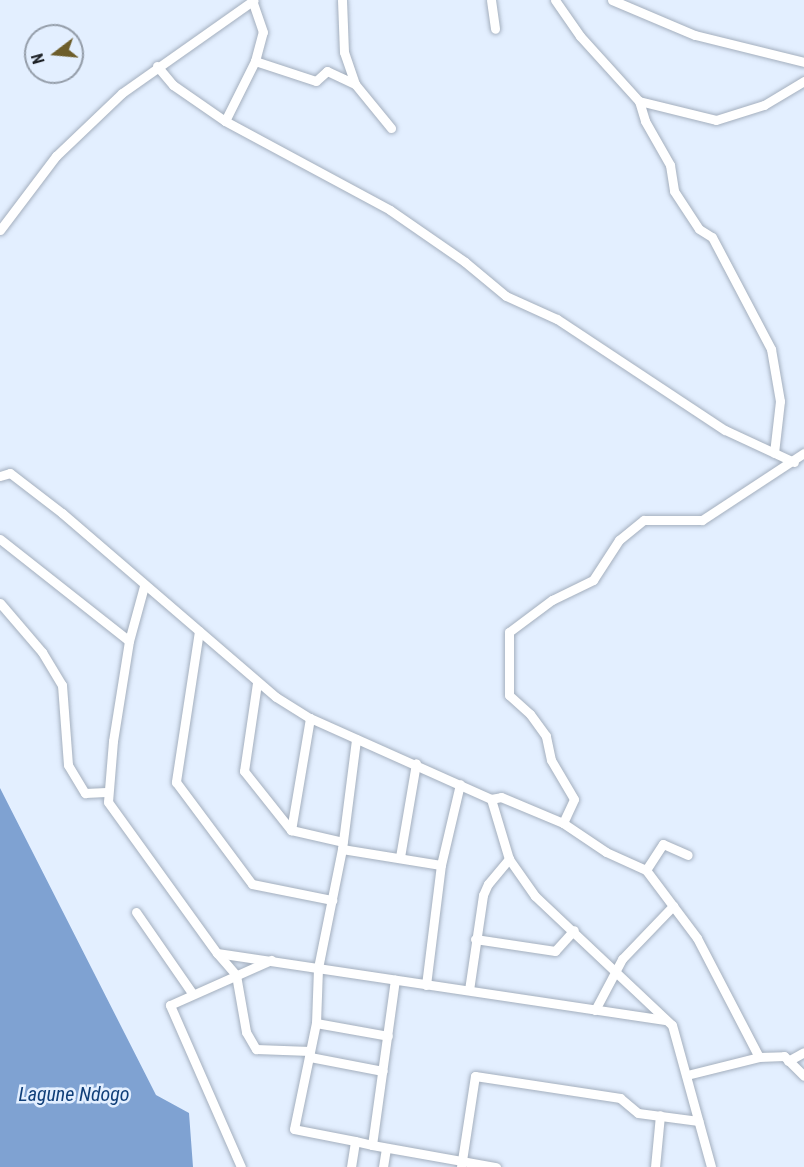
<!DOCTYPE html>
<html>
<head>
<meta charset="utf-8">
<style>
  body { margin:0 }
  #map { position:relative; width:804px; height:1167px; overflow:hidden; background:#e3efff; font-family:"Roboto Condensed",sans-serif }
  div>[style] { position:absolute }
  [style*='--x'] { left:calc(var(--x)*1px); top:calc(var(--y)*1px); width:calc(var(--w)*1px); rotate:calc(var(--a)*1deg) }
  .water>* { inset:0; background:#7fa2d2 }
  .roads { filter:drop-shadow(0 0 2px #a4afbe) drop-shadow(0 0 2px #a4afbe) }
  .minor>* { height:9px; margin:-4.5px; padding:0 4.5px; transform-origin:4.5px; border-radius:4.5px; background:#fff }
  span { translate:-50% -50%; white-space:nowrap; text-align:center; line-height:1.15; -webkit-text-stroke:5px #e3efff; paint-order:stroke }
  .water-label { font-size:20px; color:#103f79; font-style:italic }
  .north { position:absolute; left:24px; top:24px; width:60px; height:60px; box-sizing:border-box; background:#e3efff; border:2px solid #949da9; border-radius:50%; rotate:254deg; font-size:16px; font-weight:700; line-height:24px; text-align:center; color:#1e2227 }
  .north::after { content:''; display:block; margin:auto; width:21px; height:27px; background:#6d5d2a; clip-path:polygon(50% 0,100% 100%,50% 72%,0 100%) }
</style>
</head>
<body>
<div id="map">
  <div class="water">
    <div style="clip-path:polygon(0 788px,156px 1095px,189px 1113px,193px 1167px,0 1167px)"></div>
  </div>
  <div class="roads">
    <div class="minor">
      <div style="--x:342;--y:0;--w:52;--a:87.8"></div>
      <div style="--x:344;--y:52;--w:34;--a:71"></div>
      <div style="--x:355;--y:84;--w:57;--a:50.7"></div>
      <div style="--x:491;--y:0;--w:29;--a:82"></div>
      <div style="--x:555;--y:0;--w:44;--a:55.2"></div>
      <div style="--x:580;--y:36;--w:88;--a:47.8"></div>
      <div style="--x:639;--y:101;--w:79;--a:13.9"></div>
      <div style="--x:716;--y:120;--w:50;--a:-17.4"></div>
      <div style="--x:764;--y:105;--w:47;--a:-31"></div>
      <div style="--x:612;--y:0;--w:90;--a:22.9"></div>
      <div style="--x:695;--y:35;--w:112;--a:13.9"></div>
      <div style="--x:255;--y:61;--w:64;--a:18.2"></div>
      <div style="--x:316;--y:81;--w:15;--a:-42"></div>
      <div style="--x:327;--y:71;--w:31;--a:25"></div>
      <div style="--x:157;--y:66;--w:25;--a:50"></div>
      <div style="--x:173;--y:85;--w:63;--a:34.7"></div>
      <div style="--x:225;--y:121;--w:187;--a:28.3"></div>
      <div style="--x:390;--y:210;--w:91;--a:34.7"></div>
      <div style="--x:465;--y:262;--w:53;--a:39.7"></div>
      <div style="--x:506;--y:296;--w:56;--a:24.3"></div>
      <div style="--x:557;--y:319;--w:201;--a:33.5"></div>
      <div style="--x:725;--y:430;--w:76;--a:24.9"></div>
      <div style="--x:639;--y:101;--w:21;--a:73"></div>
      <div style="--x:645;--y:121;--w:51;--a:60.4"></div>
      <div style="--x:670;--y:165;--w:26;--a:81"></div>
      <div style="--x:674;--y:191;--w:45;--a:56.7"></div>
      <div style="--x:699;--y:229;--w:15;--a:32"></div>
      <div style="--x:712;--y:237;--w:127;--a:62.2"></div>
      <div style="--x:771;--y:349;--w:53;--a:80.2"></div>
      <div style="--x:780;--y:401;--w:52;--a:96.6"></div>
      <div style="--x:225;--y:121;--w:67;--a:-63.4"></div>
      <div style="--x:255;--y:61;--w:30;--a:-75"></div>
      <div style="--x:263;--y:32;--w:34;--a:-109"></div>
      <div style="--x:0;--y:230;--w:93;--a:-52.9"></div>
      <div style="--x:56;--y:156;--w:91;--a:-43.7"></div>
      <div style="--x:122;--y:93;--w:161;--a:-35.2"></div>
      <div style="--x:0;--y:476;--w:10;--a:-17"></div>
      <div style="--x:10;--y:473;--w:66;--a:37.6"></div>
      <div style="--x:62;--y:513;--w:282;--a:40.7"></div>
      <div style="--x:276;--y:697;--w:40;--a:32"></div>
      <div style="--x:310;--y:718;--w:198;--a:24.1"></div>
      <div style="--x:491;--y:799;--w:63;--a:73.3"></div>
      <div style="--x:509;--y:859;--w:45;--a:54.9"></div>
      <div style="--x:535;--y:896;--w:188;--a:43.3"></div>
      <div style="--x:672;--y:1025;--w:147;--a:74.6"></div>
      <div style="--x:0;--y:539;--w:164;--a:38.3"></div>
      <div style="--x:129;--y:641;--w:101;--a:99.1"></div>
      <div style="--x:113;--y:741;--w:61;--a:94.7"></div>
      <div style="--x:108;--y:802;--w:186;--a:54.2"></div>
      <div style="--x:217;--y:953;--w:453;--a:8.5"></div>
      <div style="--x:0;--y:603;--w:65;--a:49.4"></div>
      <div style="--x:42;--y:652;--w:39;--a:59"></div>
      <div style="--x:62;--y:685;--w:80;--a:85.7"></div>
      <div style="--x:68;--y:765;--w:33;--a:59"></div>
      <div style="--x:85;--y:793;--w:21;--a:-3"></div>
      <div style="--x:199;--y:631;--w:153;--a:98.7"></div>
      <div style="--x:176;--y:782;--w:127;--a:53.3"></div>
      <div style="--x:252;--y:884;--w:82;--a:11.3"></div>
      <div style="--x:129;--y:641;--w:57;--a:-74.7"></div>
      <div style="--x:257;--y:683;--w:89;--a:98.4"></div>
      <div style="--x:244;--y:771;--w:75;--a:51.5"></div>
      <div style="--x:310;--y:718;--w:114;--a:99.6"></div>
      <div style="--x:291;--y:830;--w:53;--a:13"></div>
      <div style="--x:491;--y:799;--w:10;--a:-11"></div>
      <div style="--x:501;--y:797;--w:67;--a:22.8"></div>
      <div style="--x:563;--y:823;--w:52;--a:34"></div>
      <div style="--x:606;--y:852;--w:44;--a:24.2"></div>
      <div style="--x:646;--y:870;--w:85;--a:53.1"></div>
      <div style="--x:697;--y:938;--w:134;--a:62.5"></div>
      <div style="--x:563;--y:823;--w:26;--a:-65"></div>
      <div style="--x:574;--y:799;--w:45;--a:-120.5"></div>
      <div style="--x:551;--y:760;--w:25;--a:-102"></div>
      <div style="--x:546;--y:736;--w:27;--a:-126"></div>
      <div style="--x:530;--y:714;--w:28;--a:-138"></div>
      <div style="--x:509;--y:695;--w:63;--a:-90"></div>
      <div style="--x:509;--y:632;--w:54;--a:-36.7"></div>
      <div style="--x:552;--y:600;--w:46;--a:-26"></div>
      <div style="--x:593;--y:580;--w:48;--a:-57"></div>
      <div style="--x:619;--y:540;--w:32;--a:-39"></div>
      <div style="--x:644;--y:520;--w:58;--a:0"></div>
      <div style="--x:702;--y:520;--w:122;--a:-33.3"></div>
      <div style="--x:342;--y:849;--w:100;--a:9.2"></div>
      <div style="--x:400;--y:857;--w:95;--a:-80.3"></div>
      <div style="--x:646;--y:870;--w:31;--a:-57"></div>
      <div style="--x:663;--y:844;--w:27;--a:24"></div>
      <div style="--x:136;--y:912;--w:98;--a:55.3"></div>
      <div style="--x:475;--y:939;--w:81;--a:8.5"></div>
      <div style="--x:555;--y:951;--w:28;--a:-48"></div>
      <div style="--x:217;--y:953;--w:29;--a:49"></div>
      <div style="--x:236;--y:975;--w:58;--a:80"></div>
      <div style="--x:246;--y:1032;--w:20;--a:60"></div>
      <div style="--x:256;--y:1049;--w:54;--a:2.1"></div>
      <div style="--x:426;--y:985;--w:121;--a:-82.9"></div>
      <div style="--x:441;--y:865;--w:83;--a:-76.8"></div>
      <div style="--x:469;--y:990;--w:96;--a:-81.6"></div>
      <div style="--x:483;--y:895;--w:12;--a:-66"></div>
      <div style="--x:488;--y:884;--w:33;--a:-50"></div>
      <div style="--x:595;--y:1010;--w:58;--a:-62.1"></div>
      <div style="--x:622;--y:959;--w:74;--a:-46.1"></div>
      <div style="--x:316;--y:1023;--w:73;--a:10.2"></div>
      <div style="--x:310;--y:1057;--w:74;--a:10.9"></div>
      <div style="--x:788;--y:1061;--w:18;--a:-29"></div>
      <div style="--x:687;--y:1075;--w:74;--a:-14"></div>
      <div style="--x:759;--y:1057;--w:25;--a:-2"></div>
      <div style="--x:784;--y:1056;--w:28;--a:45"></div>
      <div style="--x:355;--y:1141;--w:62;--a:-168.9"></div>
      <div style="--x:294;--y:1129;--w:108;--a:-78.3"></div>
      <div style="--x:316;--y:1023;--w:55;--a:-87.9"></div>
      <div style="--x:318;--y:968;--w:121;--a:-78.6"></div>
      <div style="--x:342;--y:849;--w:111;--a:-82.7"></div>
      <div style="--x:372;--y:1145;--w:126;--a:10.1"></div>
      <div style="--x:241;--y:1167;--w:177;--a:-113.7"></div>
      <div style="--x:170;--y:1005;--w:111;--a:-24"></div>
      <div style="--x:351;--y:1167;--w:26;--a:-81"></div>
      <div style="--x:355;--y:1141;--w:17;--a:13"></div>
      <div style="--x:372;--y:1145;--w:167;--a:-82.1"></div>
      <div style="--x:383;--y:1167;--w:19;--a:-81"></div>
      <div style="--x:461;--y:1167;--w:92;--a:-81.3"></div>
      <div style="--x:475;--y:1076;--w:147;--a:8.6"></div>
      <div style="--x:620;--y:1098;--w:23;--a:40"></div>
      <div style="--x:638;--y:1113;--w:61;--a:7.6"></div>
      <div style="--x:655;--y:1167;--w:52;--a:-84.5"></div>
    </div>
  </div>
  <div class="water-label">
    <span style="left:74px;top:1094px">Lagune Ndogo</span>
  </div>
  <div class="north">N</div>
</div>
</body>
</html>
